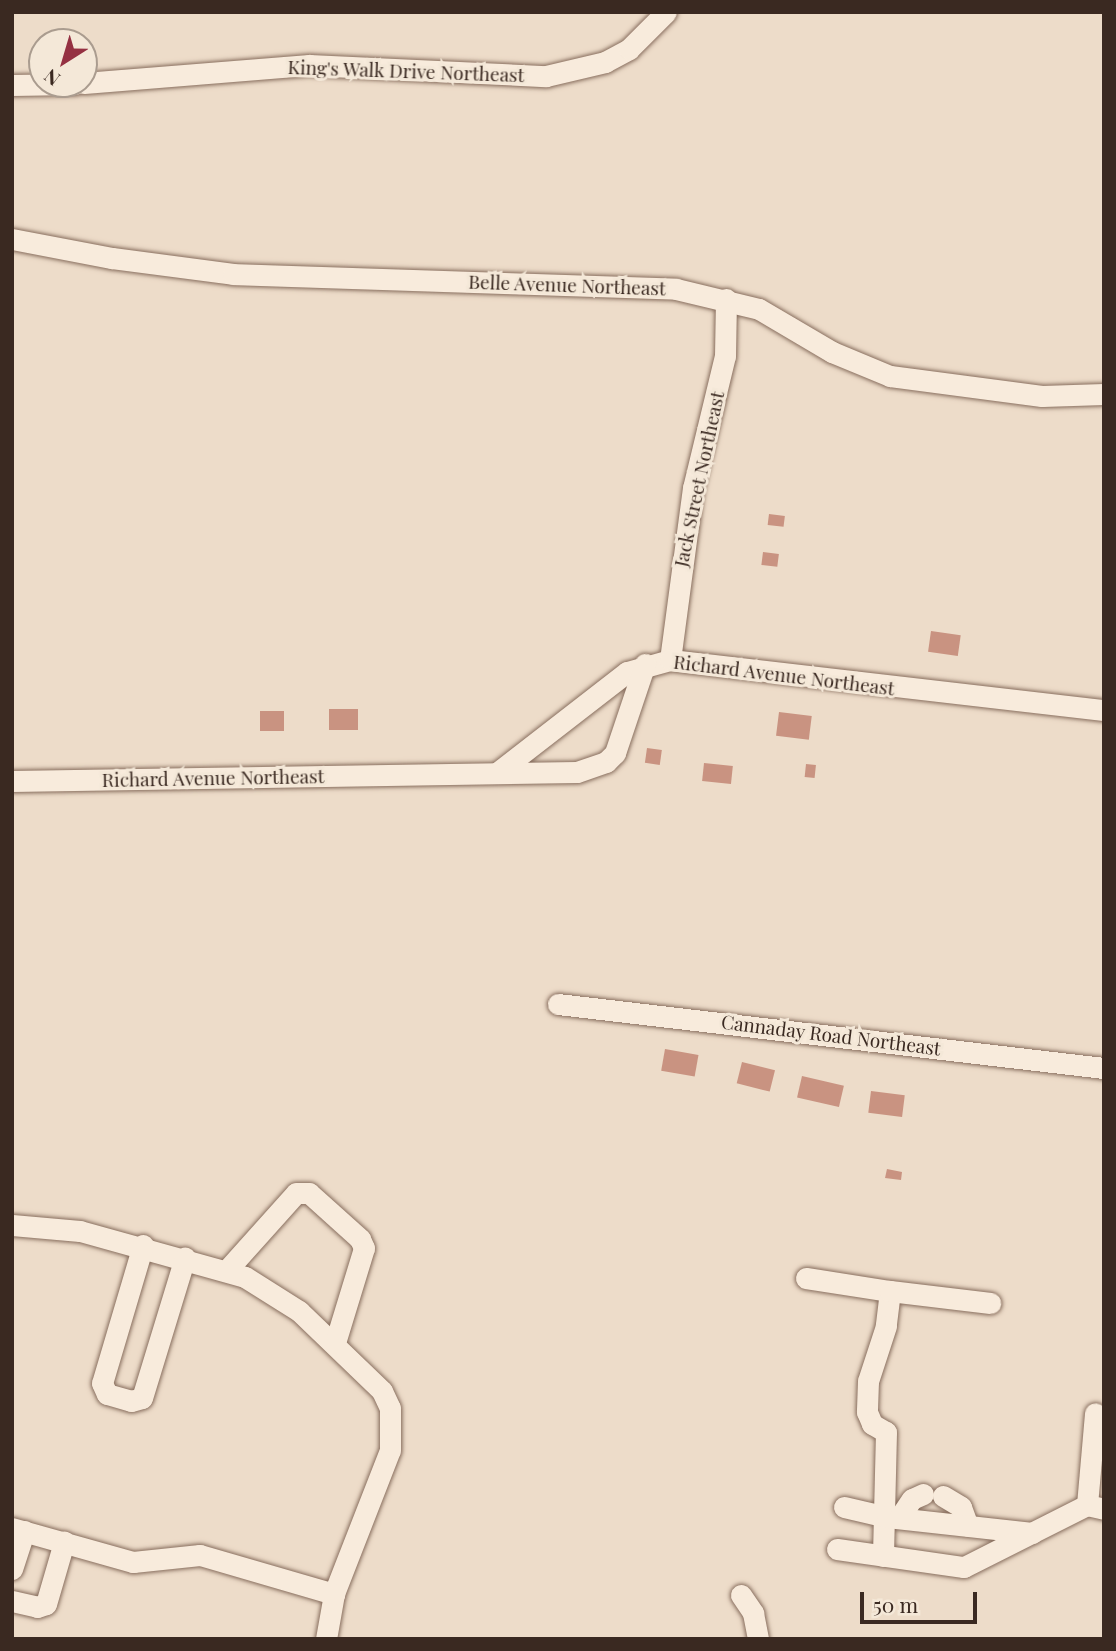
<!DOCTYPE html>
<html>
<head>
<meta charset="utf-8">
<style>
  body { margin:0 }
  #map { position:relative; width:1116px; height:1651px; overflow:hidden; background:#eddcc9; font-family:"Playfair Display",serif }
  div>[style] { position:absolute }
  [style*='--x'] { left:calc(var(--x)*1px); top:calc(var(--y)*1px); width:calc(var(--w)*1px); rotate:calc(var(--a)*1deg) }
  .building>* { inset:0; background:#c99381; transform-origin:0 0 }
  .roads { filter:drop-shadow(0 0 2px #886e5e) drop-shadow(0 0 2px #886e5e) }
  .minor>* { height:21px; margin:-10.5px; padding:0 10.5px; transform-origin:10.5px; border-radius:10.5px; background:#f8ebdc }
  span { translate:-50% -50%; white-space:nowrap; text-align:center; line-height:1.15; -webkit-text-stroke:6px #f4e8d8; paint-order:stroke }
  .street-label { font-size:19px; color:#3a2921 }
  .frame { position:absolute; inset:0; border:14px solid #3a2921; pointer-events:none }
  .north { position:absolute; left:28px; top:28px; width:70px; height:70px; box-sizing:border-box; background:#f4e8d8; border:2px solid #aa9c8f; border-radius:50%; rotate:217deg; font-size:19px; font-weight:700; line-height:28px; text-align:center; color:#3a2921 }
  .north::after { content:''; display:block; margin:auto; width:24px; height:32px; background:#953142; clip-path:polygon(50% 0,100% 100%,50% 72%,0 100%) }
  .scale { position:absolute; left:860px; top:1592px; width:117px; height:32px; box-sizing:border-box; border:4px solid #3a2921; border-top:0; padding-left:9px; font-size:21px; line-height:24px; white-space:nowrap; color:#3a2921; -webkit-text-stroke:5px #f4e8d8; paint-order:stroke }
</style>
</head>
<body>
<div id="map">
  <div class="building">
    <div style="left:769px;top:514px;width:16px;height:11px;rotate:7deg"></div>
    <div style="left:763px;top:552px;width:16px;height:13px;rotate:7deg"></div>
    <div style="left:931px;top:631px;width:30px;height:21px;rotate:8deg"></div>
    <div style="left:329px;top:709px;width:29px;height:21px"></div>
    <div style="left:260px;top:711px;width:24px;height:20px"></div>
    <div style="left:779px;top:712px;width:33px;height:24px;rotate:7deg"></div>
    <div style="left:647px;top:748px;width:15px;height:15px;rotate:8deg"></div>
    <div style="left:704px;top:763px;width:29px;height:18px;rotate:6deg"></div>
    <div style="left:806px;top:764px;width:10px;height:13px;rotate:6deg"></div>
    <div style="left:665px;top:1049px;width:34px;height:22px;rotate:10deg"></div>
    <div style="left:742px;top:1062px;width:34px;height:22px;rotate:14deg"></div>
    <div style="left:802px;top:1076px;width:43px;height:22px;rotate:13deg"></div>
    <div style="left:871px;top:1091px;width:34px;height:22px;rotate:7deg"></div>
    <div style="clip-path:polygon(887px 1169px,902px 1172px,901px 1180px,885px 1178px)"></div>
  </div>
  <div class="roads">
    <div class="minor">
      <div style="--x:84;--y:83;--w:226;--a:-4.6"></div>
      <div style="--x:309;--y:65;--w:237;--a:2.7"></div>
      <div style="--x:546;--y:76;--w:61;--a:-13.3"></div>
      <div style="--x:605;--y:62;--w:27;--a:-28"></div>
      <div style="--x:629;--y:49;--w:52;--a:-45"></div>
      <div style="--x:12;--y:85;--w:63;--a:-0.9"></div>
      <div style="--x:12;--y:239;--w:102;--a:10.8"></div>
      <div style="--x:112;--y:258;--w:122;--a:7.5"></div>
      <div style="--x:233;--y:274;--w:443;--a:1.9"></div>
      <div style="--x:676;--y:289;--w:85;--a:13.5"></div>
      <div style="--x:759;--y:309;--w:85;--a:30.5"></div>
      <div style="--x:832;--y:352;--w:63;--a:22.5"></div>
      <div style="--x:890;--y:376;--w:153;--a:7.5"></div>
      <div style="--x:1042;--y:396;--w:62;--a:-1.8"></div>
      <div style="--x:670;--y:660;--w:174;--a:-82.4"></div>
      <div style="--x:693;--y:488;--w:136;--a:-76.4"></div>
      <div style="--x:725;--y:356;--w:57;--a:-89"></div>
      <div style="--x:498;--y:772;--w:163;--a:-37.8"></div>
      <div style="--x:627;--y:672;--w:45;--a:-15.6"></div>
      <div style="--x:670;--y:660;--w:437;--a:6.6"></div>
      <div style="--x:12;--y:781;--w:565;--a:-0.91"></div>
      <div style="--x:577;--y:772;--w:31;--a:-19"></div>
      <div style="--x:606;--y:762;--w:13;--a:-45"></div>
      <div style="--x:615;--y:753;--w:94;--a:-71.4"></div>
      <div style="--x:558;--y:1004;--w:550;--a:6.69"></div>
      <div style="--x:12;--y:1225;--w:68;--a:5"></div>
      <div style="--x:80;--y:1231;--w:171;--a:15.6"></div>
      <div style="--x:245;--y:1277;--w:64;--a:32.2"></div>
      <div style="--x:299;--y:1311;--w:115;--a:43.9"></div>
      <div style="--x:382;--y:1391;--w:19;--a:65"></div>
      <div style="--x:390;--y:1408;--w:42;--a:90"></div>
      <div style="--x:390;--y:1450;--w:155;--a:111.3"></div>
      <div style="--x:334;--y:1594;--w:46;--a:100.1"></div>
      <div style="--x:143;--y:1245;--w:144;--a:106.5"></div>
      <div style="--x:102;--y:1383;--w:12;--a:66"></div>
      <div style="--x:107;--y:1394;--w:25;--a:16"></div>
      <div style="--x:131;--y:1401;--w:11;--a:-15"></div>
      <div style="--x:142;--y:1398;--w:147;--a:-73"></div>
      <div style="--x:227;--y:1270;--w:103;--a:-48.1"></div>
      <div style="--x:296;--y:1193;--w:13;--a:0"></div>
      <div style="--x:309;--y:1193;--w:69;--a:42"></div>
      <div style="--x:360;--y:1239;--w:10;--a:66"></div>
      <div style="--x:364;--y:1248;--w:99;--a:107"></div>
      <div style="--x:806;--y:1278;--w:85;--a:8.8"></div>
      <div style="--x:890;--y:1291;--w:35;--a:97"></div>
      <div style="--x:886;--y:1326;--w:58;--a:108.1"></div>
      <div style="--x:868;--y:1381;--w:31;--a:92"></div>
      <div style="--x:867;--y:1412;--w:13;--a:67"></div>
      <div style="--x:872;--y:1424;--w:16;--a:30"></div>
      <div style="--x:886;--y:1432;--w:124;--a:91.4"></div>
      <div style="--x:890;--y:1291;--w:101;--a:6.8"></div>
      <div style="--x:943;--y:1496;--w:21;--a:31"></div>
      <div style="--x:961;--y:1507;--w:20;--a:70"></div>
      <div style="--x:1087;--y:1505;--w:92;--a:-85"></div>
      <div style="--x:844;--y:1507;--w:44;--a:13.1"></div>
      <div style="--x:887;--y:1517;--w:146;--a:6.3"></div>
      <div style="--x:899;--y:1518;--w:23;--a:-56"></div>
      <div style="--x:912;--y:1499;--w:12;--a:-24"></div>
      <div style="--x:12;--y:1528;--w:126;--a:15.7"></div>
      <div style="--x:133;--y:1562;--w:67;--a:-6"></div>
      <div style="--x:200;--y:1555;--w:140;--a:16.2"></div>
      <div style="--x:837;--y:1549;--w:128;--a:8.1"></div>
      <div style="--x:964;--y:1567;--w:138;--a:-26.8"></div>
      <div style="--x:1087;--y:1505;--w:17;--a:13"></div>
      <div style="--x:12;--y:1569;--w:40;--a:-72"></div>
      <div style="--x:741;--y:1595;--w:22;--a:56"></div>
      <div style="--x:753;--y:1613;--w:26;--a:79"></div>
      <div style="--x:12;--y:1601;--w:26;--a:13"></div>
      <div style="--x:37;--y:1607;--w:9;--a:-18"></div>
      <div style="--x:46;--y:1604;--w:65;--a:-73.8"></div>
    </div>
  </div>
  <div class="street-label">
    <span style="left:406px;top:71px;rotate:2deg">King's Walk Drive Northeast</span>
    <span style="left:567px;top:285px;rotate:2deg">Belle Avenue Northeast</span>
    <span style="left:699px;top:479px;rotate:-78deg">Jack Street Northeast</span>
    <span style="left:784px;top:675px;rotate:7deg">Richard Avenue Northeast</span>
    <span style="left:213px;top:778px;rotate:-1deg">Richard Avenue Northeast</span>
    <span style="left:831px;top:1035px;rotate:7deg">Cannaday Road Northeast</span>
  </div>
  <div class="frame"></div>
  <div class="north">N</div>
  <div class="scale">50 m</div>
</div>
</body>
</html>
